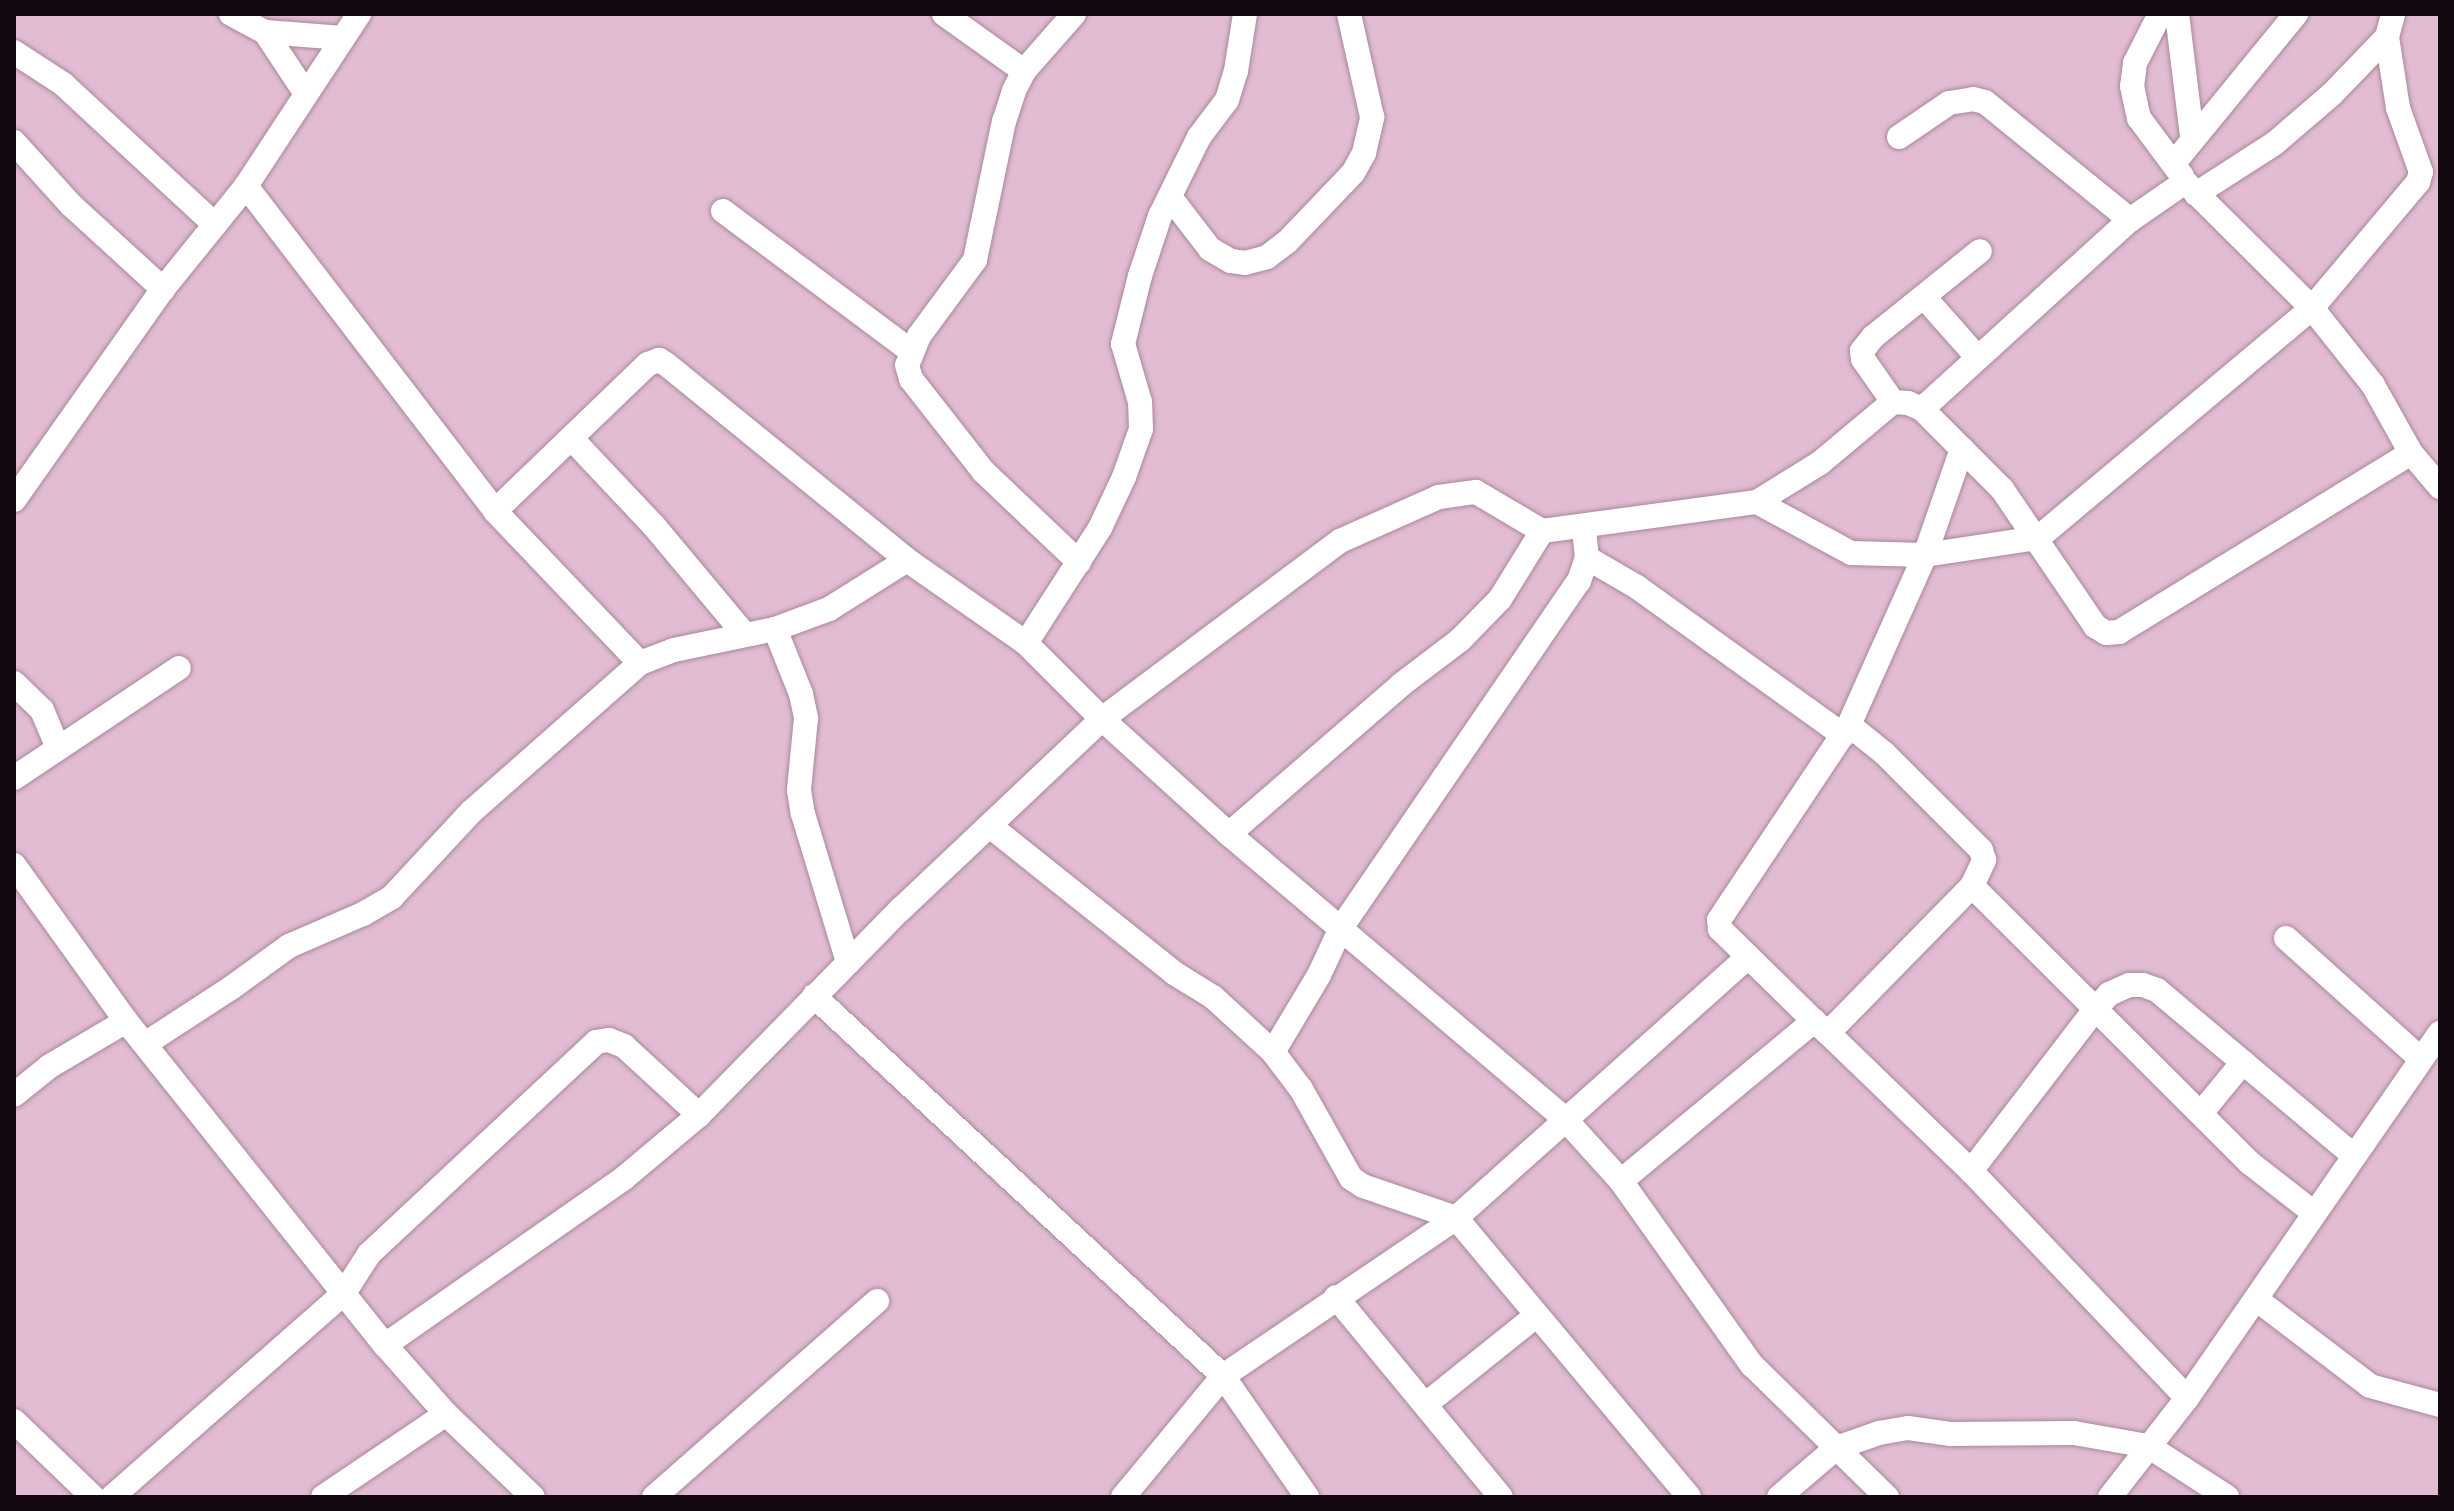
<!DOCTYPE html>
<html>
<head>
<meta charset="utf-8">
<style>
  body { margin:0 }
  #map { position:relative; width:2454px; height:1511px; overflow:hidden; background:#e1bcd2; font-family:"Roboto Condensed",sans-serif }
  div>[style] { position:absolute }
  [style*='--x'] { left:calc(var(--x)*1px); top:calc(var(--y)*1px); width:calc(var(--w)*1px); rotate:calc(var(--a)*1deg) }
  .roads { filter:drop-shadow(0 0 2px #aa879c) drop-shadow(0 0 2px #aa879c) }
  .minor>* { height:24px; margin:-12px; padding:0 12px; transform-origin:12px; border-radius:12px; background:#fff }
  span { translate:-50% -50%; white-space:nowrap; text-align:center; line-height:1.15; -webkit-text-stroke:6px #eec9df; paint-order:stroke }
  .frame { position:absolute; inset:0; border:16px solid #13080f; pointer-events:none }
</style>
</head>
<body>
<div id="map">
  <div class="roads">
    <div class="minor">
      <div style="--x:231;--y:14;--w:38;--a:28"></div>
      <div style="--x:265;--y:32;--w:78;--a:4.4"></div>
      <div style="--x:944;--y:14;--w:98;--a:35.5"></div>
      <div style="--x:1074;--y:14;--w:76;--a:131.3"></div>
      <div style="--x:1024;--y:71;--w:22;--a:117"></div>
      <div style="--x:1014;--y:91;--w:32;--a:108"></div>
      <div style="--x:1004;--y:121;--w:142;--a:101.8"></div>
      <div style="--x:975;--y:260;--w:94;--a:126.4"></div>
      <div style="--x:919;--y:336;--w:31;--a:112"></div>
      <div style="--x:907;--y:365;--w:15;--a:74"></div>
      <div style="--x:911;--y:379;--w:118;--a:51.9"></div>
      <div style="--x:984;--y:472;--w:131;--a:43.5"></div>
      <div style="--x:2160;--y:14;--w:55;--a:117"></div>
      <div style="--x:2135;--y:63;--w:23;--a:97"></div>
      <div style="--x:2132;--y:86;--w:33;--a:78"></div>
      <div style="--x:2139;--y:118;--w:72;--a:53.4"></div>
      <div style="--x:2177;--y:14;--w:124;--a:83"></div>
      <div style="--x:265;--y:32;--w:74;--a:56.5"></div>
      <div style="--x:14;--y:52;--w:59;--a:33.1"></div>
      <div style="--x:63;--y:84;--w:207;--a:42.8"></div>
      <div style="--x:1899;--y:137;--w:60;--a:-34.2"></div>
      <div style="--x:1949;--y:103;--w:24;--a:-9"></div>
      <div style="--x:1973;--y:99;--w:12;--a:14"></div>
      <div style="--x:1985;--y:102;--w:187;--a:39.1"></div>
      <div style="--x:14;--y:142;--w:85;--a:47.9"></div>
      <div style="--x:71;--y:205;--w:125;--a:42.4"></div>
      <div style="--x:2174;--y:163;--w:193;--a:-50.7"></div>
      <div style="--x:246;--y:186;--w:409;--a:52.5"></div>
      <div style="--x:495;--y:511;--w:210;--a:46.4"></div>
      <div style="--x:2196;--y:194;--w:94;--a:-32.8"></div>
      <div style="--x:2275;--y:143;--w:75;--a:-40.7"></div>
      <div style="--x:2332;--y:94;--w:79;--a:-46"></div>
      <div style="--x:1170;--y:197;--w:66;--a:52.4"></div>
      <div style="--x:1210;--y:249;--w:24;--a:30"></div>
      <div style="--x:1231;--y:261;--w:14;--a:8"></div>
      <div style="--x:1245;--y:263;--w:23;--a:-15"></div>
      <div style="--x:1267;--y:257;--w:25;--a:-37"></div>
      <div style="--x:1287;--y:242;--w:95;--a:-46.3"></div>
      <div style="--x:1353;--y:173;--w:23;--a:-61"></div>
      <div style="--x:1364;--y:153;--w:37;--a:-77"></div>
      <div style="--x:1372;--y:117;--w:106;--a:-102.6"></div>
      <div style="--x:723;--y:211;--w:234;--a:36.7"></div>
      <div style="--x:1924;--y:297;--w:81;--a:48.5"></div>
      <div style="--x:1893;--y:402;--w:52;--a:-124.9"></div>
      <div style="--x:1863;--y:359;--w:8;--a:-97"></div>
      <div style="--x:1862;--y:351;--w:18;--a:-52"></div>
      <div style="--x:1873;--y:337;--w:137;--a:-38.8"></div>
      <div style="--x:1922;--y:409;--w:281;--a:-42.3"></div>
      <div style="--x:2130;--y:220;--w:67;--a:-34.6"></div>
      <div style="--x:2185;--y:182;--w:179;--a:44.8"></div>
      <div style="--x:2312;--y:308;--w:98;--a:51.6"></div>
      <div style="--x:2373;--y:385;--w:78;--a:60.8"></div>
      <div style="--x:2411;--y:453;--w:45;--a:49.5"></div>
      <div style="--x:571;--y:438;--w:121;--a:46.7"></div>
      <div style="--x:654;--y:526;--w:142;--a:50.1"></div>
      <div style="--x:14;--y:500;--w:258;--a:-54.8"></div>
      <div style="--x:163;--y:289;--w:132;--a:-51.1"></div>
      <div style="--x:246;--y:186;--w:206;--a:-56.7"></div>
      <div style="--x:1757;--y:502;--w:107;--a:28.5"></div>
      <div style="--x:1851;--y:553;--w:74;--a:1.5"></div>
      <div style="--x:1925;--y:555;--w:114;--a:-8.6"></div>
      <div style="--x:2038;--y:538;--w:358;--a:-40"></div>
      <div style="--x:2312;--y:308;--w:165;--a:-49.9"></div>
      <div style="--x:2418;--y:182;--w:10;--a:-73"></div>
      <div style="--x:2421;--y:172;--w:68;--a:-109.8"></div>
      <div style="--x:2398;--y:108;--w:72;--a:-98.8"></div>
      <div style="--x:2387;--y:37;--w:24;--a:-75"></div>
      <div style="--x:495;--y:511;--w:212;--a:-43.9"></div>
      <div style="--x:648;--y:364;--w:12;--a:-20"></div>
      <div style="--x:659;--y:360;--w:8;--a:30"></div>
      <div style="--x:666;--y:364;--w:311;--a:39.1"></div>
      <div style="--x:907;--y:560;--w:145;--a:34.9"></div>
      <div style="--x:1026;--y:643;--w:107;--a:45"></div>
      <div style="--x:1102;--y:719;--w:171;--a:42.2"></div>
      <div style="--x:1229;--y:834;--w:441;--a:40.3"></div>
      <div style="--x:1565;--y:1119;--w:84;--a:47.9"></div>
      <div style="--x:1621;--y:1181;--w:226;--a:54.6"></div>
      <div style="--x:1752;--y:1365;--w:189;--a:44.4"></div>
      <div style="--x:1587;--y:558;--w:58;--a:30.1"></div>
      <div style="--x:1637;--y:587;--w:254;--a:35.7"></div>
      <div style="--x:775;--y:629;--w:70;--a:68.2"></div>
      <div style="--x:801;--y:694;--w:25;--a:78"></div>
      <div style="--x:806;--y:718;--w:72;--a:95.6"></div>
      <div style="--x:799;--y:790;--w:24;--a:81"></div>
      <div style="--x:803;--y:814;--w:155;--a:73.1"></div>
      <div style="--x:1026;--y:643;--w:137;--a:-57.2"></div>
      <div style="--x:1100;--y:528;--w:56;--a:-64.8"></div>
      <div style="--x:1124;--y:477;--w:51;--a:-70.5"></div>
      <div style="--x:1141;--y:429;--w:27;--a:-92"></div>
      <div style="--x:1140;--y:402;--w:60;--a:-106.3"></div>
      <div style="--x:1123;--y:344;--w:70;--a:-76"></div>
      <div style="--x:1140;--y:276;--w:63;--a:-71.6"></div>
      <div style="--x:1160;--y:216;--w:88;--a:-63.7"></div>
      <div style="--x:1199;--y:137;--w:46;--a:-52.9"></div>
      <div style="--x:1227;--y:100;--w:30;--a:-73"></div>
      <div style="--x:1236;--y:71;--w:58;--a:-81"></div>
      <div style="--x:14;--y:683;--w:39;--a:44"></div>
      <div style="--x:42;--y:710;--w:41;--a:67.2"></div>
      <div style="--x:14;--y:778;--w:198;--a:-33.7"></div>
      <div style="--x:990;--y:826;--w:236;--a:38.6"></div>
      <div style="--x:1174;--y:973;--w:46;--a:31.6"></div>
      <div style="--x:1213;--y:997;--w:81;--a:42.5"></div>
      <div style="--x:1273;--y:1052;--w:46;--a:52.9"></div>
      <div style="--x:1301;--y:1089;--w:102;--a:60.7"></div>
      <div style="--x:1351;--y:1178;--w:14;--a:34"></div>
      <div style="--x:1363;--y:1186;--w:98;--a:19"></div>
      <div style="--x:1456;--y:1218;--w:363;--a:50.1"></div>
      <div style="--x:1229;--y:834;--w:229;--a:-40.9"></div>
      <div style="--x:1402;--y:684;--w:73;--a:-37.2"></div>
      <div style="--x:1460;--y:640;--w:57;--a:-45.7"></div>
      <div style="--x:1500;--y:599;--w:80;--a:-58.3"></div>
      <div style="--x:14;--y:865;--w:192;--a:54.3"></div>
      <div style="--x:126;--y:1021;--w:415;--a:51.4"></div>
      <div style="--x:385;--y:1345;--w:92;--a:48.5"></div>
      <div style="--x:446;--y:1414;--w:120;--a:43.7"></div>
      <div style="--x:1972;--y:886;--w:392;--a:44.9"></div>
      <div style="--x:2250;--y:1163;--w:81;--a:38"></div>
      <div style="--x:2286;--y:938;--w:181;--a:41.9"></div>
      <div style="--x:814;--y:996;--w:558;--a:42.9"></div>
      <div style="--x:1223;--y:1376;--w:147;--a:55.2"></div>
      <div style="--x:1814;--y:1021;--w:132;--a:-135.6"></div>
      <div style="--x:1720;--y:929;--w:9;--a:-96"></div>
      <div style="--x:1719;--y:920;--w:234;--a:-56.3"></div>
      <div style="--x:1849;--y:725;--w:186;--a:-65.9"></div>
      <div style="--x:1925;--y:555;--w:112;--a:-70.8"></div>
      <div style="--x:1828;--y:1033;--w:199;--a:44"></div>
      <div style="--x:1971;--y:1171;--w:207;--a:-52.5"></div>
      <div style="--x:2097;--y:1007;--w:18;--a:-47"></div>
      <div style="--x:2109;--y:994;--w:22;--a:-24"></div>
      <div style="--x:2129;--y:985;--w:14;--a:0"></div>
      <div style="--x:2143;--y:985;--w:15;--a:20"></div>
      <div style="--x:2157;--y:990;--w:256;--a:40.1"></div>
      <div style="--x:145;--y:1044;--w:103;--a:-33.1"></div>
      <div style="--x:231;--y:988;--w:72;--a:-35.9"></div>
      <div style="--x:289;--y:946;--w:81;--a:-23.4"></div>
      <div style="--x:363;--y:914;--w:34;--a:-30"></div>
      <div style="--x:392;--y:897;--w:116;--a:-47.1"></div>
      <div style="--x:471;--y:812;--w:225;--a:-41.4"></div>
      <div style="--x:640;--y:663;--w:36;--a:-21"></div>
      <div style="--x:674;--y:650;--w:103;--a:-11.7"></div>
      <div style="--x:775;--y:629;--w:58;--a:-20.3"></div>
      <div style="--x:829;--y:609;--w:92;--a:-32.1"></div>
      <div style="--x:1273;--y:1052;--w:90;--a:-59.1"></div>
      <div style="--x:1319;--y:975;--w:52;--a:-64.9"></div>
      <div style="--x:1341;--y:928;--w:421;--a:-55.6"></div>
      <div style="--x:1579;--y:581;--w:24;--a:-71"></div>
      <div style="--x:1587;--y:558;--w:30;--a:-96"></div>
      <div style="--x:14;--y:1095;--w:46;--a:-38.9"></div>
      <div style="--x:50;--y:1066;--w:88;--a:-30.6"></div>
      <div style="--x:2201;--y:1113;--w:66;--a:-50.5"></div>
      <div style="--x:1971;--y:1171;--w:313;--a:46.4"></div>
      <div style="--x:1621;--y:1181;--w:251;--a:-39.7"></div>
      <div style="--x:1814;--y:1021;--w:18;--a:41"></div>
      <div style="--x:1828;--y:1033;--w:206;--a:-45.6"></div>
      <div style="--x:1972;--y:886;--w:29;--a:-65"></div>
      <div style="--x:1984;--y:860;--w:10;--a:-107"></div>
      <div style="--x:1981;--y:850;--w:137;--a:-135"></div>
      <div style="--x:1884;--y:753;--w:45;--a:-141.3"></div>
      <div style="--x:1336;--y:1297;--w:259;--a:50.5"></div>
      <div style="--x:2256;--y:1299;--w:143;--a:37.3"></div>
      <div style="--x:2370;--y:1386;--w:73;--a:15.2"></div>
      <div style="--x:385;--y:1345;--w:292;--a:-34.9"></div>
      <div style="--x:624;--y:1178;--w:98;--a:-40"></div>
      <div style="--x:699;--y:1115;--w:289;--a:-45.6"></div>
      <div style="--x:901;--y:909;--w:277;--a:-43.4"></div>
      <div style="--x:1102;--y:719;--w:297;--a:-36.8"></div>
      <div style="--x:1340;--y:541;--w:108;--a:-24"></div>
      <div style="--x:1439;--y:497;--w:37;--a:-8"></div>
      <div style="--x:1476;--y:492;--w:77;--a:30.6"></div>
      <div style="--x:1542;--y:531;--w:217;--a:-7.7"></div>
      <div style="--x:1757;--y:502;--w:74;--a:-31.8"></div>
      <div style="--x:1820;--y:463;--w:95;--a:-39.9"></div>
      <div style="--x:1893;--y:402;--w:15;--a:4"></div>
      <div style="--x:1908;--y:403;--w:15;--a:23"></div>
      <div style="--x:1922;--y:409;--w:113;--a:45"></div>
      <div style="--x:2002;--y:489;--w:166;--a:55.8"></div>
      <div style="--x:2095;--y:626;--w:13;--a:32"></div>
      <div style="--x:2106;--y:633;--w:13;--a:-4"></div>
      <div style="--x:2119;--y:632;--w:342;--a:-31.5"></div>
      <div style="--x:1426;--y:1404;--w:142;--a:-38.7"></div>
      <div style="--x:14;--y:1421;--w:110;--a:43.9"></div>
      <div style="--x:112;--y:1497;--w:309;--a:-41.3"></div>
      <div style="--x:344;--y:1293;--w:46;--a:-57.3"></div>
      <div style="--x:369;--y:1254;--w:311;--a:-43"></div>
      <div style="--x:596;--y:1042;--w:13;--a:-9"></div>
      <div style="--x:609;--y:1040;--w:16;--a:22"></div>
      <div style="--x:624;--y:1046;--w:102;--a:42.6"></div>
      <div style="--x:323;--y:1497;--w:148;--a:-34"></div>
      <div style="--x:654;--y:1497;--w:297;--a:-41.3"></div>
      <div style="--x:1123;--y:1497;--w:157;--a:-50.4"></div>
      <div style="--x:1223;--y:1376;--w:282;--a:-34.1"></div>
      <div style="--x:1456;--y:1218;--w:392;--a:-41.8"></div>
      <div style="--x:1779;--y:1497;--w:75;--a:-40.7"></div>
      <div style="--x:1836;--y:1448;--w:46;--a:-19.2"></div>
      <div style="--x:1879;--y:1433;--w:29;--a:-10"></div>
      <div style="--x:1908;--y:1428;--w:42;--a:8.1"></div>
      <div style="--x:1950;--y:1434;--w:124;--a:-0.5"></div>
      <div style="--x:2074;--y:1433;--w:75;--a:10"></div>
      <div style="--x:2148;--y:1446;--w:94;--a:32.8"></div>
      <div style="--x:2110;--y:1497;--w:125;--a:-52.1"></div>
      <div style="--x:2187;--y:1398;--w:444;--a:-55.3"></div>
    </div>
  </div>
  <div class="frame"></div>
</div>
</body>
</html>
